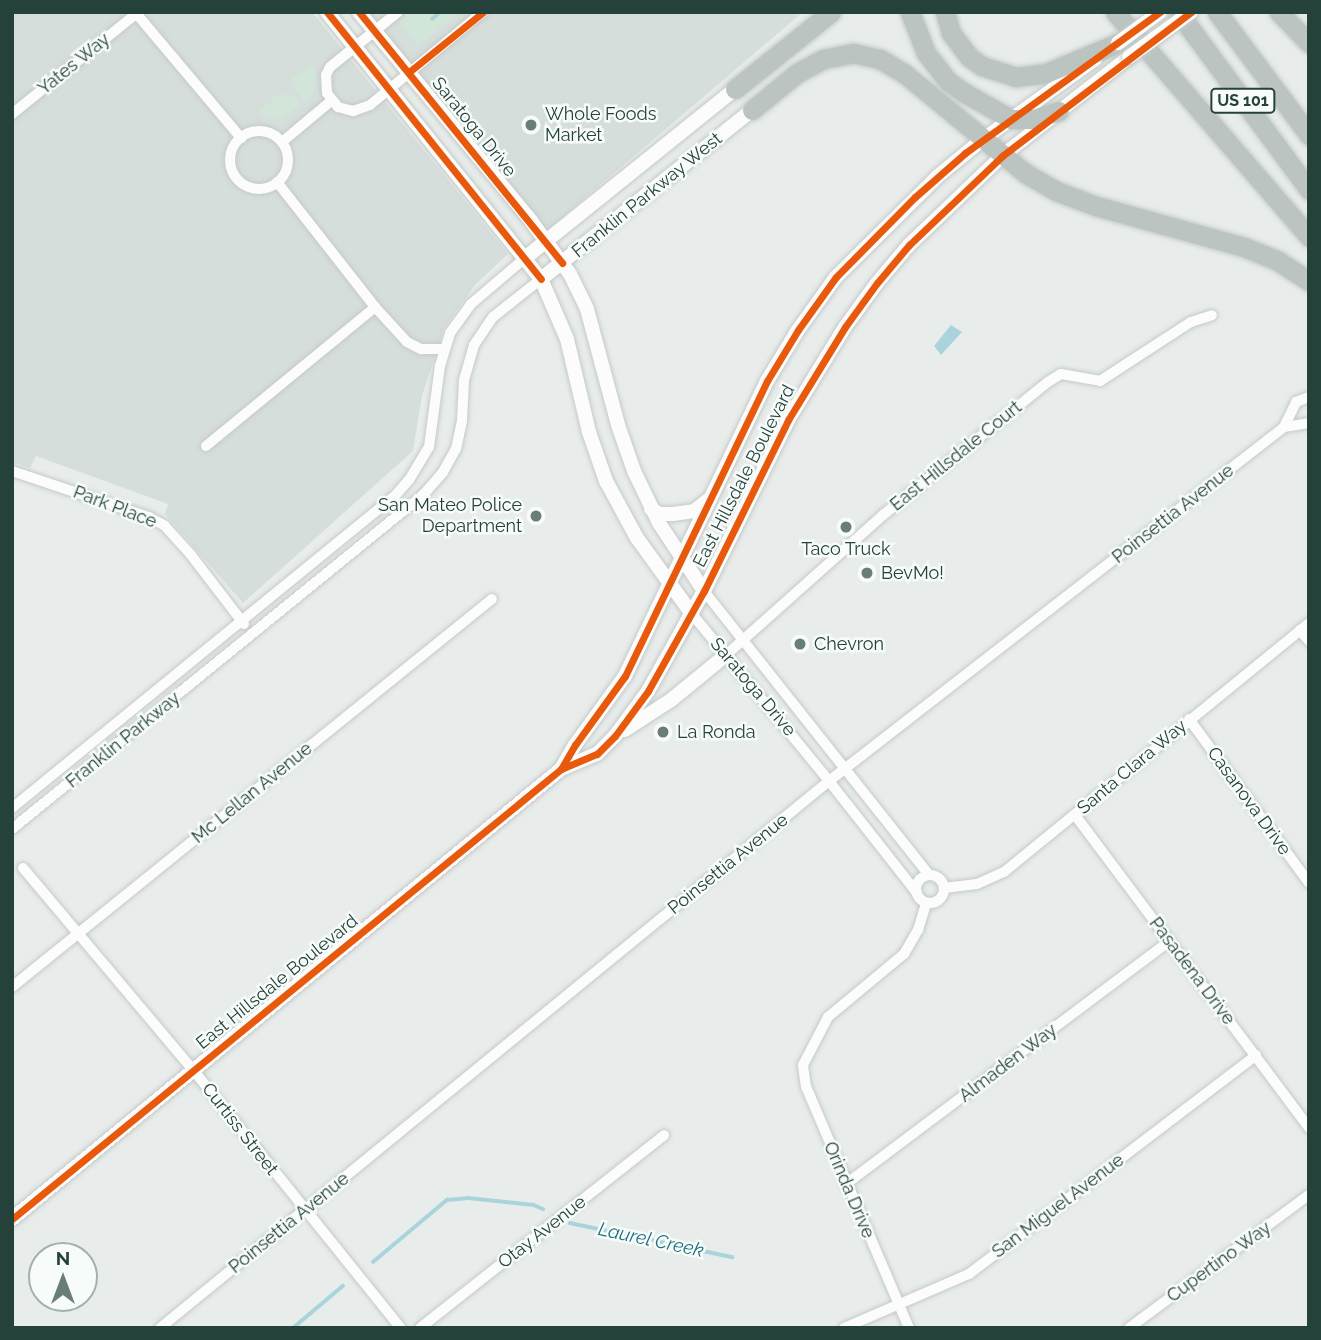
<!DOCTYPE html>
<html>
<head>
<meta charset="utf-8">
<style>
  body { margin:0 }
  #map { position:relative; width:1321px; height:1340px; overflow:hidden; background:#e8edeb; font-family:Raleway,sans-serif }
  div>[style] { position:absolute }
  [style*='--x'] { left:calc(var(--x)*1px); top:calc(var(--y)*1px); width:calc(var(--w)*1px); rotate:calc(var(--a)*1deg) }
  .built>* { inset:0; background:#d6dedb }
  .green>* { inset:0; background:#d1e6d8 }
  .water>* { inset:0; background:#a9d4db }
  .stream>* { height:3.5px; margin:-1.75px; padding:0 1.75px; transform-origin:1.75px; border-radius:1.75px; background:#a9d4db }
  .roads { filter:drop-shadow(0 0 2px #c5cac8) drop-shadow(0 0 2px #c5cac8) }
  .street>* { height:10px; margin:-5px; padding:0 5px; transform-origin:5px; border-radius:5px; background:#fcfcfc }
  .street>.ring { margin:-5px; padding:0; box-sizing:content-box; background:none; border:10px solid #fcfcfc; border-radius:50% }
  .secondary>* { height:14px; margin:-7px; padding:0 7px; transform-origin:7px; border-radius:7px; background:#fcfcfc }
  .highway>* { height:19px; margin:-9.5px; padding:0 9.5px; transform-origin:9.5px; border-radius:9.5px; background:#bcc4c2 }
  .bridges { filter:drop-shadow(0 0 2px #c3cbc8) drop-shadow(0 0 2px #c3cbc8) }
  .secondary-bridge>* { height:14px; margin:-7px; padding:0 7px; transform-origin:7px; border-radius:7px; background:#fcfcfc }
  .cycleway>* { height:7px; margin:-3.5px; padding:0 3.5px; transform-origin:3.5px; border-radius:3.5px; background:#e8590c }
  .dots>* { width:19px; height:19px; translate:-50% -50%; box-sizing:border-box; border:4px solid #f7fbf9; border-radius:50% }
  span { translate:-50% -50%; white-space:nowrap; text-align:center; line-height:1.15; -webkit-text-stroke:5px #f7fbf9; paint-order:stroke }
  .shield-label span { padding:2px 5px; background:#f7fbf9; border:2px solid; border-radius:5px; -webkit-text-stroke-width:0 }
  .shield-label { font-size:16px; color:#24423a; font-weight:700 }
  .street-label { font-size:18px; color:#24423a }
  .poi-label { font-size:18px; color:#24423a }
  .left { translate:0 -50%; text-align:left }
  .right { translate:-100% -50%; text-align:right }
  .water-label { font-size:19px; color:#1c6f80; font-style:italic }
  .frame { position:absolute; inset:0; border:14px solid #24423a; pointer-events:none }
  .north { position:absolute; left:28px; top:1242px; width:70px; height:70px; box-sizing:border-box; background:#f7fbf9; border:2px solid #a3b1ad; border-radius:50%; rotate:0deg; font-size:19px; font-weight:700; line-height:28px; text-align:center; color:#24423a }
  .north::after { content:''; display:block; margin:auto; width:24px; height:32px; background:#697e78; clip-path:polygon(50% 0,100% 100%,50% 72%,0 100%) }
</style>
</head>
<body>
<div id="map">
  <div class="built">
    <div style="clip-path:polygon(12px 12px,312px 12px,508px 254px,475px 285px,444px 328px,422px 396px,413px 451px,243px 603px,165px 514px,168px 504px,36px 456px,30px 468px,12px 462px)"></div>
    <div style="clip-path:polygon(369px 12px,803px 12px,545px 232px)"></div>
  </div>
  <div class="green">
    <div style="clip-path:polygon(409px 12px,460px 12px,418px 46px,399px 21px)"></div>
    <div style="clip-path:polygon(311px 65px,316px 70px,314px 92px,305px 102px,292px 86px,293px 78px)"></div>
    <div style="clip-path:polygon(274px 95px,293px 95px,301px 104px,280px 120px,263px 116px,260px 111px,273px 100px)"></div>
  </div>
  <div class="water">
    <div style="clip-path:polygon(951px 325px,962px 332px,941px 355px,934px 346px)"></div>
  </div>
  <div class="stream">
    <div style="--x:432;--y:19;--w:11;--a:-41"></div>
    <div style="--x:570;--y:1223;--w:166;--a:11.9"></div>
    <div style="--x:373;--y:1262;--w:97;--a:-40"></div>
    <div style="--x:447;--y:1200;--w:21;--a:-5"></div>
    <div style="--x:468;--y:1198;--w:66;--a:6.1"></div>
    <div style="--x:534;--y:1205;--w:10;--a:24"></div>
    <div style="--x:293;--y:1328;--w:65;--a:-40"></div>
  </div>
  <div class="roads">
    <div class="street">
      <div style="--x:135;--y:12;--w:165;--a:49.9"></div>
      <div style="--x:398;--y:12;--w:87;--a:141"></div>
      <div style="--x:330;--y:67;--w:9;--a:117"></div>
      <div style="--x:326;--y:75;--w:18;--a:87"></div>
      <div style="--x:327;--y:93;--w:18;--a:52"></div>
      <div style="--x:338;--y:107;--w:16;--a:15"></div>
      <div style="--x:353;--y:111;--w:18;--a:-19"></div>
      <div style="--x:370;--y:105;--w:146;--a:-39.5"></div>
      <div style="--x:12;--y:114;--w:159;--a:-38.9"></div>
      <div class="ring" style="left:230px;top:131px;width:48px;height:48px"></div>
      <div style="--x:282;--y:142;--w:64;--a:-39.9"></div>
      <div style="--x:277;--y:182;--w:159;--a:51.9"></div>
      <div style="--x:375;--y:307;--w:47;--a:47.6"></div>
      <div style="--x:407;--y:342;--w:16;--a:27"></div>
      <div style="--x:421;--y:349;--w:23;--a:0"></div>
      <div style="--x:1284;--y:427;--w:28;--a:-64"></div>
      <div style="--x:1296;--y:402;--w:14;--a:-21"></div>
      <div style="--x:206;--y:446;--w:219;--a:-39.4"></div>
      <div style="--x:12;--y:471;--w:145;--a:18.6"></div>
      <div style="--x:149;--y:517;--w:18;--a:29"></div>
      <div style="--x:165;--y:526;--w:39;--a:48"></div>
      <div style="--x:191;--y:555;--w:87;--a:52.5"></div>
      <div style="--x:704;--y:591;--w:362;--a:51.6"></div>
      <div style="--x:692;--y:614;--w:216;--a:50.6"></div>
      <div style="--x:829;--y:781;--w:142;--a:51.8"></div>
      <div style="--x:1300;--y:630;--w:14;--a:51"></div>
      <div style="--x:726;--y:655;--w:210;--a:-41.7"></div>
      <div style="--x:883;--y:515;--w:212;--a:-38.9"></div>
      <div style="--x:1048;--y:382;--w:15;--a:-32"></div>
      <div style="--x:1061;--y:374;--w:40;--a:10"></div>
      <div style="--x:1100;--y:381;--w:108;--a:-33"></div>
      <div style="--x:1191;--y:322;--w:22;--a:-18"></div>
      <div style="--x:1189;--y:719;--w:203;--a:53.8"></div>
      <div style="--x:12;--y:808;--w:493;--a:-39.2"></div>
      <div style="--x:394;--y:497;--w:23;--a:-49"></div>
      <div style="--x:409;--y:480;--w:39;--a:-59"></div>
      <div style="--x:429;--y:447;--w:82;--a:-82.3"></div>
      <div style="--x:440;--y:366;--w:34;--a:-73"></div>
      <div style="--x:450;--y:333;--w:36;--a:-54"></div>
      <div style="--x:471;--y:304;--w:71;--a:-40.4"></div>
      <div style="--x:1075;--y:815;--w:391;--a:53.2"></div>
      <div style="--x:12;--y:829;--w:531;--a:-39.11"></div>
      <div style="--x:424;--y:494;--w:29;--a:-49"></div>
      <div style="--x:443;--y:472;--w:26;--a:-61"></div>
      <div style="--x:456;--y:449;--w:30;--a:-78"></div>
      <div style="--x:462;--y:420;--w:40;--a:-87.1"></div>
      <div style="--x:464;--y:380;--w:36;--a:-74"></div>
      <div style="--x:474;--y:345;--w:34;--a:-56"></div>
      <div style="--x:493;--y:317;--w:61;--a:-38.4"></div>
      <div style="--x:23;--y:868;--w:265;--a:49.9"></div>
      <div style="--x:194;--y:1071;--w:330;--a:51.2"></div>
      <div class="ring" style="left:916px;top:875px;width:18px;height:18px"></div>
      <div style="--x:944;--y:888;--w:33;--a:-7"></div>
      <div style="--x:977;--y:884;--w:30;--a:-24"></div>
      <div style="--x:1004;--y:872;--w:394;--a:-39.2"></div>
      <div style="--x:12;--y:987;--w:617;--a:-38.95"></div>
      <div style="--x:846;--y:1184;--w:405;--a:-36.9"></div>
      <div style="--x:160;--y:1328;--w:864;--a:-39.27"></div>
      <div style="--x:829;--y:781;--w:576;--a:-37.88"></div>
      <div style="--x:1284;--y:427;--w:25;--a:-9"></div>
      <div style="--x:420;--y:1328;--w:311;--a:-38.3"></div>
      <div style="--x:844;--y:1328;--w:136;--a:-23.4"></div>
      <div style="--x:969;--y:1274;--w:361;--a:-37.3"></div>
      <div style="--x:909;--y:1328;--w:262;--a:-113.1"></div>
      <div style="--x:806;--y:1087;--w:22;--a:-98"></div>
      <div style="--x:803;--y:1065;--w:54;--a:-62.5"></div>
      <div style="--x:828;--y:1017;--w:99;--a:-39.7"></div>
      <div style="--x:904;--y:954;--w:28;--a:-60"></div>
      <div style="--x:918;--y:930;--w:28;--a:-73"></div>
      <div style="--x:1129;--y:1328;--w:224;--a:-36.5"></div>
    </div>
    <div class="secondary">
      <div style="--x:327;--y:12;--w:342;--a:51.3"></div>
      <div style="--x:541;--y:279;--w:65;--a:66.6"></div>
      <div style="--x:567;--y:339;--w:96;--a:76.7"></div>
      <div style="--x:589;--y:432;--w:52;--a:70.9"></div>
      <div style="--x:606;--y:481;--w:65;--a:61.5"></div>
      <div style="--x:637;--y:538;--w:94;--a:54.1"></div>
      <div style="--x:359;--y:12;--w:271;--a:50.5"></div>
      <div style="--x:531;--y:221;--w:66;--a:53.7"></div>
      <div style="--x:570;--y:274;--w:39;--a:64"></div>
      <div style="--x:587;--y:309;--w:120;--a:75"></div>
      <div style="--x:618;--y:425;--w:49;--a:70.8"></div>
      <div style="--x:634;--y:471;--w:58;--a:64.3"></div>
      <div style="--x:659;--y:523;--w:82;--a:56.5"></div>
      <div style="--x:525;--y:258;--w:270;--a:-38.8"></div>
      <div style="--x:541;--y:279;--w:270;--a:-38.7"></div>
      <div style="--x:651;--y:509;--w:10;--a:29"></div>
      <div style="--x:660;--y:514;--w:13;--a:0"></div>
      <div style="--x:673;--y:514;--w:21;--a:-8"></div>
      <div style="--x:694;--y:511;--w:18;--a:-38"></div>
      <div style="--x:625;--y:730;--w:55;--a:-33.1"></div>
      <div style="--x:671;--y:700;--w:71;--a:-39.3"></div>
      <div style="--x:561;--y:769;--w:28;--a:-60"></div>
      <div style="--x:575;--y:745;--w:85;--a:-54.1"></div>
      <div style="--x:625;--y:676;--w:327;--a:-64.3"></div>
      <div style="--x:767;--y:381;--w:60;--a:-58.7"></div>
      <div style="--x:798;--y:330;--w:65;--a:-54.4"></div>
      <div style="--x:836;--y:277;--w:144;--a:-44.7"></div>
      <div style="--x:938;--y:176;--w:57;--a:-39.3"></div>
      <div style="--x:982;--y:140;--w:139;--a:-35.6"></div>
      <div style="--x:12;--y:1219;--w:710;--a:-39.34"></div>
      <div style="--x:561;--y:769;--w:39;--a:-23"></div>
      <div style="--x:597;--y:754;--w:25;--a:-45"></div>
      <div style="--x:615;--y:736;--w:56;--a:-53.7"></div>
      <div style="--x:648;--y:691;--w:115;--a:-60.8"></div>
      <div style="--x:704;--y:591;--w:191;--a:-63.8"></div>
      <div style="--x:788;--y:420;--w:109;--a:-58.5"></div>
      <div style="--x:845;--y:327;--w:54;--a:-54"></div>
      <div style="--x:877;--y:283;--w:50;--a:-49.9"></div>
      <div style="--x:909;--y:245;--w:129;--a:-43.7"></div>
      <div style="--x:1002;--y:156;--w:161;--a:-37.9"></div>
    </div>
    <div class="highway">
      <div style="--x:910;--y:12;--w:44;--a:68.7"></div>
      <div style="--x:926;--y:53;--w:36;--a:52"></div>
      <div style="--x:948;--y:81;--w:19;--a:36"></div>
      <div style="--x:963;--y:92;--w:55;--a:29.4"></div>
      <div style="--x:1011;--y:119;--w:22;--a:0"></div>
      <div style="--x:1033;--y:119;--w:27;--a:-17"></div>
      <div style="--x:945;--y:12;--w:22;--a:74"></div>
      <div style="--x:951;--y:33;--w:30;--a:53"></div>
      <div style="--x:969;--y:57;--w:16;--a:35"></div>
      <div style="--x:982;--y:66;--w:35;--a:18"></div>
      <div style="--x:1015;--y:77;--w:31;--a:-7"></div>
      <div style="--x:1046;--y:73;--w:78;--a:-22.6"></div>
      <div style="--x:1115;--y:12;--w:297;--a:49.2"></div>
      <div style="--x:1178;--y:12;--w:221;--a:53.6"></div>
      <div style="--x:1217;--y:12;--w:154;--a:53.2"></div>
      <div style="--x:1279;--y:12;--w:43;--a:45.9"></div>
      <div style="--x:735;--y:89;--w:123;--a:-38.7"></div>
      <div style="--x:752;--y:110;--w:58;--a:-39.4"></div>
      <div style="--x:797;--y:73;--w:30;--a:-28"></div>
      <div style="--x:823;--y:59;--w:31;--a:-11"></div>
      <div style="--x:853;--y:53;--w:28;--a:13"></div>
      <div style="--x:880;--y:59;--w:29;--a:31"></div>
      <div style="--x:905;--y:74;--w:156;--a:39.5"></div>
      <div style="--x:1025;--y:173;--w:36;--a:30"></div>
      <div style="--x:1056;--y:191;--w:43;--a:20.6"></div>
      <div style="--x:1096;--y:206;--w:154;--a:15.5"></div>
      <div style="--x:1244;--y:247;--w:37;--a:22"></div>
      <div style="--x:1278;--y:261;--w:37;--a:33"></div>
    </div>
  </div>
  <div class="bridges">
    <div class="secondary-bridge">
      <div style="--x:1118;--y:43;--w:52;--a:-36.4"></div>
      <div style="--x:1129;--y:57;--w:77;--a:-36"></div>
    </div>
  </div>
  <div class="cycleway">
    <div style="--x:327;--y:12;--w:342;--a:51.3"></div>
    <div style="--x:359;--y:12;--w:323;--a:51"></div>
    <div style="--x:409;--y:72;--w:95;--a:-39"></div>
    <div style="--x:561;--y:769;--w:28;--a:-60"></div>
    <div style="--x:575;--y:745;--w:85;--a:-54.1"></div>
    <div style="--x:625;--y:676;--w:327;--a:-64.3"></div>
    <div style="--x:767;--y:381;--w:60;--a:-58.7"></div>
    <div style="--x:798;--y:330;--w:65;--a:-54.4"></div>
    <div style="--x:836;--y:277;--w:112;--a:-45.4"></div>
    <div style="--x:915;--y:197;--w:67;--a:-41.3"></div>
    <div style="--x:965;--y:153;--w:241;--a:-35.9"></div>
    <div style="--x:12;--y:1219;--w:710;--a:-39.34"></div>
    <div style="--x:561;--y:769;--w:39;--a:-23"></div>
    <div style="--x:597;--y:754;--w:25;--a:-45"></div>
    <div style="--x:615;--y:736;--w:56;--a:-53.7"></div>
    <div style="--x:648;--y:691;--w:115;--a:-60.8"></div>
    <div style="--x:704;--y:591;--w:191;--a:-63.8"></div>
    <div style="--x:788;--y:420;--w:109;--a:-58.5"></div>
    <div style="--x:845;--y:327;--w:54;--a:-54"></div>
    <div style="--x:877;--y:283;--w:50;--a:-49.9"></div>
    <div style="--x:909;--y:245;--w:129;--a:-43.7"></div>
    <div style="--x:1002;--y:156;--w:238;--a:-37.3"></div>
  </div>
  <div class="dots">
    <div style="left:531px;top:125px;background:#697e78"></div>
    <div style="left:536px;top:516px;background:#697e78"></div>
    <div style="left:846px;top:527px;background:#697e78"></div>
    <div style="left:867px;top:573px;background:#697e78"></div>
    <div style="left:800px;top:644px;background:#697e78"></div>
    <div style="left:663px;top:732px;background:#697e78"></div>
  </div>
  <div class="shield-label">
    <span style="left:1243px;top:101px">US 101</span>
  </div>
  <div class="street-label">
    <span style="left:74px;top:64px;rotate:-39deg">Yates Way</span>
    <span style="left:474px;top:127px;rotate:51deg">Saratoga Drive</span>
    <span style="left:647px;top:195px;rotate:-39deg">Franklin Parkway West</span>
    <span style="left:956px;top:456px;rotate:-39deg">East Hillsdale Court</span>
    <span style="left:744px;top:476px;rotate:-63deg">East Hillsdale Boulevard</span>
    <span style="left:115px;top:507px;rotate:21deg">Park Place</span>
    <span style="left:1173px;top:514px;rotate:-38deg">Poinsettia Avenue</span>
    <span style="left:753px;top:687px;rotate:50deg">Saratoga Drive</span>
    <span style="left:123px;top:740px;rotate:-39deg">Franklin Parkway</span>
    <span style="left:1132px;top:767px;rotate:-40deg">Santa Clara Way</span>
    <span style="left:252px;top:793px;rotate:-39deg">Mc Lellan Avenue</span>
    <span style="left:1249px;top:801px;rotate:54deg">Casanova Drive</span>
    <span style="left:728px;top:864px;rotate:-39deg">Poinsettia Avenue</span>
    <span style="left:1192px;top:971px;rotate:53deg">Pasadena Drive</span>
    <span style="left:277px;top:982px;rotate:-39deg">East Hillsdale Boulevard</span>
    <span style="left:1008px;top:1063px;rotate:-37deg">Almaden Way</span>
    <span style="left:240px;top:1129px;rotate:52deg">Curtiss Street</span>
    <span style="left:849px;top:1190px;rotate:67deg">Orinda Drive</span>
    <span style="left:1058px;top:1206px;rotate:-37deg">San Miguel Avenue</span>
    <span style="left:289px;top:1223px;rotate:-39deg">Poinsettia Avenue</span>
    <span style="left:542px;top:1232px;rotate:-38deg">Otay Avenue</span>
    <span style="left:1219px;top:1262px;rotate:-36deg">Cupertino Way</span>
  </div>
  <div class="poi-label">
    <span class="left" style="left:545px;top:125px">Whole Foods<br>Market</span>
    <span class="right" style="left:522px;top:516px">San Mateo Police<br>Department</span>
    <span style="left:846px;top:549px">Taco Truck</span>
    <span class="left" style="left:881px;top:573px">BevMo!</span>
    <span class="left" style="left:814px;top:644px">Chevron</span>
    <span class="left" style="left:677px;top:732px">La Ronda</span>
  </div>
  <div class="water-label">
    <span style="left:651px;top:1240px;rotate:12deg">Laurel Creek</span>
  </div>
  <div class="frame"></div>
  <div class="north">N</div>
</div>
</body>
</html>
